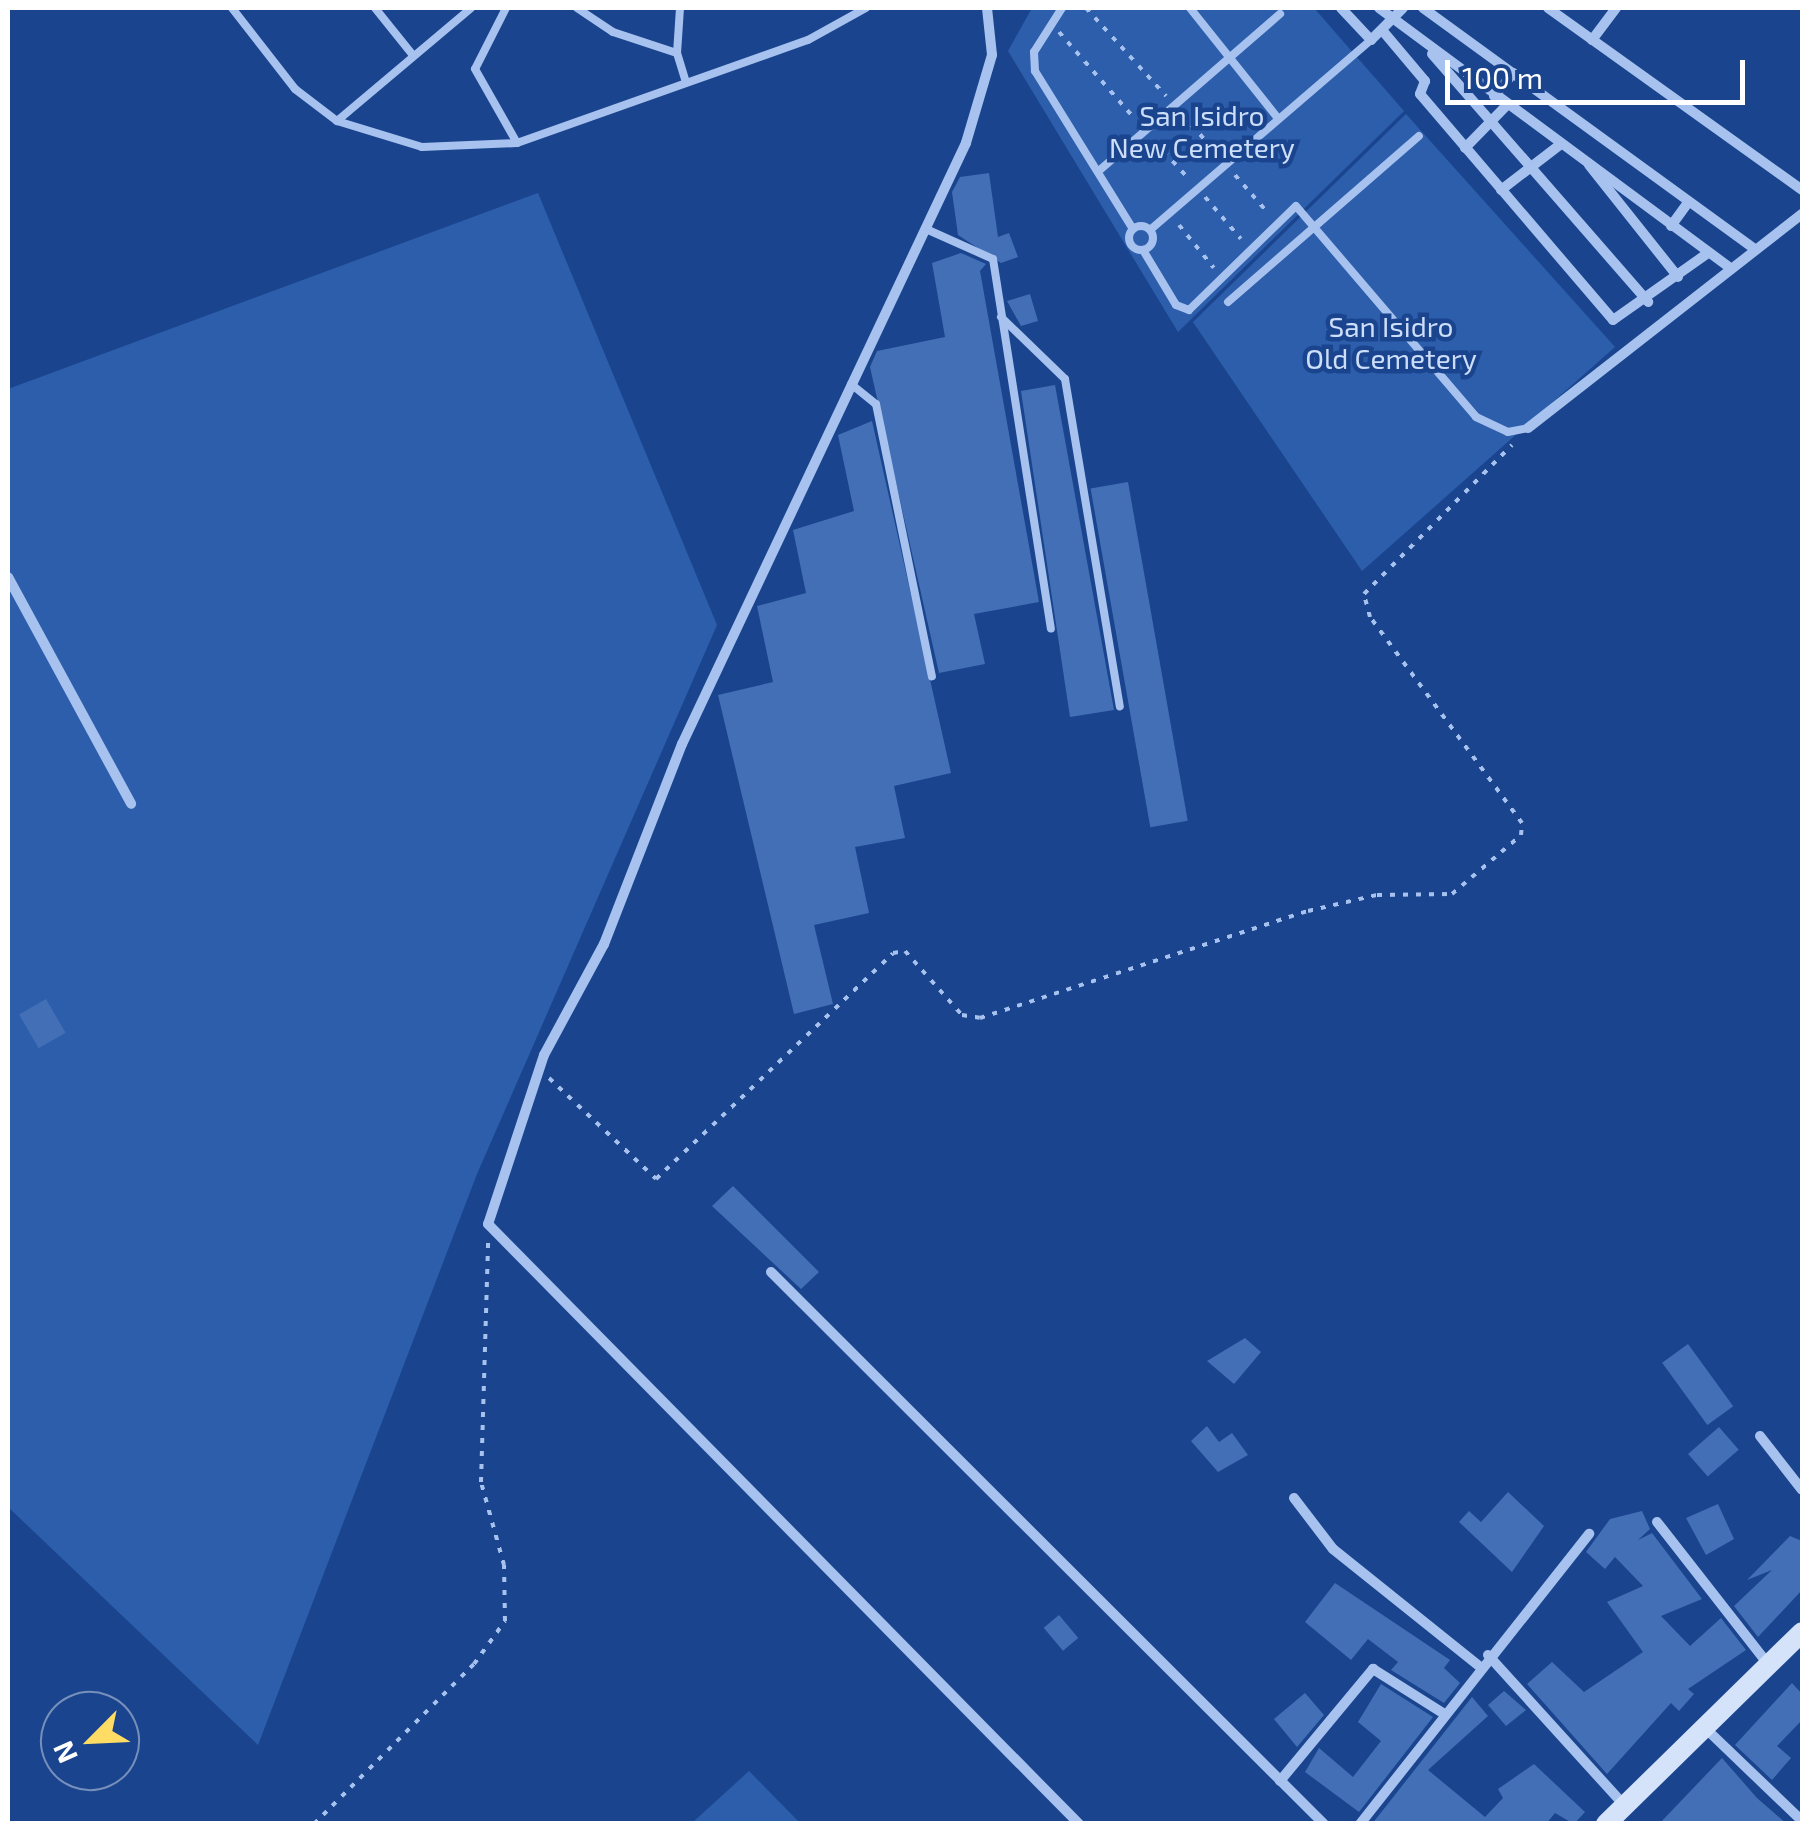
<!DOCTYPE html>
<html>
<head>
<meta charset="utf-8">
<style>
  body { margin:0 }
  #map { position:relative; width:1810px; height:1831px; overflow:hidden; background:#1a458e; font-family:"Exo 2",sans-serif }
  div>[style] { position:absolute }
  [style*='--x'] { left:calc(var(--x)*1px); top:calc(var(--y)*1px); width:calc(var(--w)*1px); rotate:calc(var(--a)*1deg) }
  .green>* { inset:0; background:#2d5eac }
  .building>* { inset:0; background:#436fb6; transform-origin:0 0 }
  .path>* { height:4px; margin-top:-2px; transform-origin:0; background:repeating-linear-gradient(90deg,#a7c2ee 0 5px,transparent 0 13px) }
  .lane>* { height:8px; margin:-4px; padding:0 4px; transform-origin:4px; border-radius:4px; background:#a7c2ee }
  .lane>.ring { margin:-4px; padding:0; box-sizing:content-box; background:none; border:8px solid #a7c2ee; border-radius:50% }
  .street>* { height:10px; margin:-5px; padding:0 5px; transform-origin:5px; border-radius:5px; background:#a7c2ee }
  .secondary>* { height:20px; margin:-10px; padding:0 10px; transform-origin:10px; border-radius:10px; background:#d4e2fa }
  span { translate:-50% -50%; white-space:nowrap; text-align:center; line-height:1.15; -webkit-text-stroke:9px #1a458e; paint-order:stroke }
  .park-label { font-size:28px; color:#cddefa }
  .frame { position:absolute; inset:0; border:10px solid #fff; pointer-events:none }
  .north { position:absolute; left:40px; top:1691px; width:100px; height:100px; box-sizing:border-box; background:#1a458e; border:2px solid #768fbb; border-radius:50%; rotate:246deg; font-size:28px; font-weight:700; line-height:40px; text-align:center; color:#fff }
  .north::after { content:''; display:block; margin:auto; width:35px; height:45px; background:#ffdc64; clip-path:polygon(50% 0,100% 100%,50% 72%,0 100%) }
  .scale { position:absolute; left:1445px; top:60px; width:300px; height:45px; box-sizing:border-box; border:5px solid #fff; border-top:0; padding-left:12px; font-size:30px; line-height:35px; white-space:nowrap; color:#fff; -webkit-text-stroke:8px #1a458e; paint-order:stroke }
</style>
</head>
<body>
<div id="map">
  <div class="green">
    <div style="clip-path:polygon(1032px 8px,1314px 8px,1404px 111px,1178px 332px,1008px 51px)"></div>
    <div style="clip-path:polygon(1406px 114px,1615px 347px,1362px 571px,1193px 322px)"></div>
    <div style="clip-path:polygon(538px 193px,717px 625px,477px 1174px,258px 1745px,8px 1507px,8px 389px)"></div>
    <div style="clip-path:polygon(749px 1771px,800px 1823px,691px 1823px,692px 1823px)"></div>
  </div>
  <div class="building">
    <div style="clip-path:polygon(989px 173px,998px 237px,1009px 233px,1018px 257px,1001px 263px,958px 235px,952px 192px,960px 177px)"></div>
    <div style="clip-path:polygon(961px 253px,986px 264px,980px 271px,1039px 602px,974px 614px,985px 664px,939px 673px,870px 367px,877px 351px,945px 337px,932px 263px)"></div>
    <div style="clip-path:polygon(1030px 294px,1038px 321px,1021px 326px,1007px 301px)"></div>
    <div style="clip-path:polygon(1055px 385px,1114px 710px,1070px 717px,1021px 391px)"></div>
    <div style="clip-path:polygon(872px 421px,951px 773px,894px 786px,905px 838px,855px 847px,869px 913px,814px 925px,833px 1004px,794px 1014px,718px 695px,773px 682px,757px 606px,806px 593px,793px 530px,854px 511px,838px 435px)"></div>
    <div style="left:1128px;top:482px;width:344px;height:38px;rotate:80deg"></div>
    <div style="left:46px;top:999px;width:39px;height:31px;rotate:60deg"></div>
    <div style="clip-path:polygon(733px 1186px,819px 1272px,801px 1289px,712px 1206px)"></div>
    <div style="clip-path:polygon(1245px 1338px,1261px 1352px,1234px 1384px,1207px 1361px)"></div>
    <div style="left:1688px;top:1344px;width:77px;height:32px;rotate:54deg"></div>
    <div style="clip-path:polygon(1207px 1426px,1219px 1442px,1232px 1433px,1248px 1455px,1218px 1472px,1191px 1441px)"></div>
    <div style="left:1719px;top:1427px;width:30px;height:41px;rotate:49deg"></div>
    <div style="clip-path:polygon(1508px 1492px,1544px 1526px,1512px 1572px,1459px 1522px,1469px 1511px,1481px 1522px)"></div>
    <div style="clip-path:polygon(1718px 1504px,1734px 1539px,1706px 1555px,1686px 1518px)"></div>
    <div style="clip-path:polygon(1642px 1511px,1650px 1529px,1638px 1540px,1652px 1533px,1702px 1599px,1661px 1616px,1690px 1646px,1721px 1618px,1746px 1650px,1688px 1689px,1694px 1694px,1679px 1711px,1671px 1703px,1607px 1774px,1527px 1684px,1552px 1662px,1584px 1692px,1643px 1652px,1607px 1602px,1643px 1586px,1615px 1557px,1605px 1569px,1586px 1552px,1610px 1519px)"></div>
    <div style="clip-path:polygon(1790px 1536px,1802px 1541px,1802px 1590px,1758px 1637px,1734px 1606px,1772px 1570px,1747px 1580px)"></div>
    <div style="clip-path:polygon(1335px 1583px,1450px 1660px,1444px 1668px,1460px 1683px,1444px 1703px,1391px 1670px,1398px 1662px,1368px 1639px,1351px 1660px,1305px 1622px)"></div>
    <div style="left:1059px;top:1615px;width:30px;height:20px;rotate:50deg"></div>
    <div style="clip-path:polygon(1792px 1683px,1802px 1694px,1802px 1720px,1777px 1746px,1791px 1758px,1772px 1780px,1735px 1745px)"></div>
    <div style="clip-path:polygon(1381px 1684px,1433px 1717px,1359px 1812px,1305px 1772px,1319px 1748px,1353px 1777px,1381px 1741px,1358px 1722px)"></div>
    <div style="clip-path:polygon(1504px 1691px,1526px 1710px,1506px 1726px,1488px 1705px)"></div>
    <div style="clip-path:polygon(1305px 1693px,1324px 1715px,1297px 1747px,1274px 1719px)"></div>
    <div style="clip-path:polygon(1472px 1697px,1488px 1716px,1428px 1770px,1485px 1817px,1503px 1798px,1498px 1789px,1534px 1764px,1585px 1812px,1574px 1824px,1555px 1813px,1546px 1824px,1372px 1824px)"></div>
    <div style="clip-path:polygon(1722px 1758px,1757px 1798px,1787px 1824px,1659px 1824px)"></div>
  </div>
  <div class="path">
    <div style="--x:1086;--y:8;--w:119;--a:47.7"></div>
    <div style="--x:1059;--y:32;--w:116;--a:48.9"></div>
    <div style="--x:1183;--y:115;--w:55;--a:48.7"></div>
    <div style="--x:1155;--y:142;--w:50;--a:47.4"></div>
    <div style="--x:1235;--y:175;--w:50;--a:49"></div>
    <div style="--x:1205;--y:197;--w:55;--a:49.4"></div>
    <div style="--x:1179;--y:225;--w:55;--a:50.9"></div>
    <div style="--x:549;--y:1078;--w:147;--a:43.3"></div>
    <div style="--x:656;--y:1179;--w:327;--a:-43.6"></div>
    <div style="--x:893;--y:953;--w:12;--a:-9"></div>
    <div style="--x:905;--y:951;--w:86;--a:48.3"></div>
    <div style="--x:962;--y:1015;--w:18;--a:9"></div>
    <div style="--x:980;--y:1018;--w:345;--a:-18.1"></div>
    <div style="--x:1308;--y:911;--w:71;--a:-13.1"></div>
    <div style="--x:1377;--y:895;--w:75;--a:-0.8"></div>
    <div style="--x:1452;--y:894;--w:91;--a:-40.5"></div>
    <div style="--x:1521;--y:835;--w:12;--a:-85"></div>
    <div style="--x:1522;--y:823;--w:256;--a:-126.4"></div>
    <div style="--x:1370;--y:617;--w:24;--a:-105"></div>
    <div style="--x:1364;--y:594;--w:210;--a:-45.2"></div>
    <div style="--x:314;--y:1824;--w:226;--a:-45"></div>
    <div style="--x:474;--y:1664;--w:53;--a:-54.2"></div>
    <div style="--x:505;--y:1621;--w:56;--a:-91"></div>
    <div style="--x:504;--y:1565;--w:86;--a:-105.5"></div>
    <div style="--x:481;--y:1482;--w:240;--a:-88.3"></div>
  </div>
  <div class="lane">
    <div style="--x:232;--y:8;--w:103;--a:52.1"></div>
    <div style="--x:295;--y:89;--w:53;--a:37.3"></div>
    <div style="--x:337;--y:121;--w:175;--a:-40.1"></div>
    <div style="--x:375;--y:8;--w:59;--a:51.2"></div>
    <div style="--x:506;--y:8;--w:68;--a:116.9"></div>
    <div style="--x:475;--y:69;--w:85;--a:60.4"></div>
    <div style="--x:577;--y:8;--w:43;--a:33.7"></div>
    <div style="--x:613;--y:32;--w:67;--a:18.2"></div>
    <div style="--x:680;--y:8;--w:45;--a:93.8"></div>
    <div style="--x:677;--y:53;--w:30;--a:73"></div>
    <div style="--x:1062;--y:8;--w:52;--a:122.5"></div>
    <div style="--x:1034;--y:52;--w:19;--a:87"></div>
    <div style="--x:1035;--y:71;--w:186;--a:58.2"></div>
    <div style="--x:1190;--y:8;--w:139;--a:51.4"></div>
    <div style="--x:337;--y:121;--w:89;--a:17"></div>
    <div style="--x:422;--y:147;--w:95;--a:-2.4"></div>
    <div style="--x:517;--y:143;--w:309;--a:-19.5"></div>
    <div style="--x:808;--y:40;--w:66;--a:-28.9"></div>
    <div style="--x:1101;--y:169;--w:237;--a:-40.9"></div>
    <div class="ring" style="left:1129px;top:226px;width:16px;height:16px"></div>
    <div style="--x:926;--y:229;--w:73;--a:24.1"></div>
    <div style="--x:993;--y:259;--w:374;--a:81.1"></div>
    <div style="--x:1150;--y:230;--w:291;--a:-40.7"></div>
    <div style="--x:1143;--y:250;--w:64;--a:59"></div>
    <div style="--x:1176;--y:305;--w:14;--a:21"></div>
    <div style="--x:1189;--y:310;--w:149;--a:-44.2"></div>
    <div style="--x:1296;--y:206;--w:277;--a:49.5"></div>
    <div style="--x:1476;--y:417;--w:35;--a:25"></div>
    <div style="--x:1508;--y:432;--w:20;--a:-11"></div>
    <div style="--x:1228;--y:302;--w:253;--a:-41"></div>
    <div style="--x:1001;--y:317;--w:89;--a:44.1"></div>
    <div style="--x:1065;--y:379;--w:332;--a:80.5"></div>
    <div style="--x:851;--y:384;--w:32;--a:39"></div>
    <div style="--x:876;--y:404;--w:278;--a:78.4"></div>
  </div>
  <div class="street">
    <div style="--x:987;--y:8;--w:47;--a:83.9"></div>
    <div style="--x:992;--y:55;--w:92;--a:106.5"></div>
    <div style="--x:966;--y:143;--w:665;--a:115.29"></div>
    <div style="--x:682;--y:744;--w:215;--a:111.3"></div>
    <div style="--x:604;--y:944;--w:126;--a:118.4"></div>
    <div style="--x:544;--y:1055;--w:178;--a:108.3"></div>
    <div style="--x:488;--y:1224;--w:842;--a:45.43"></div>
    <div style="--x:1341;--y:8;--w:44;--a:46.8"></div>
    <div style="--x:1371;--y:40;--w:45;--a:-45"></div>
    <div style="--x:1379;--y:8;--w:437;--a:36.5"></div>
    <div style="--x:1423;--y:8;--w:410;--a:36"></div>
    <div style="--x:1548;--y:8;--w:312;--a:35.6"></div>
    <div style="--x:1382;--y:30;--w:67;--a:49.9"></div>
    <div style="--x:1425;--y:81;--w:14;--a:111"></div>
    <div style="--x:1420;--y:94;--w:297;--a:49.5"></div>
    <div style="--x:1613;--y:320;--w:116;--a:-35.2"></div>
    <div style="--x:1592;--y:40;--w:40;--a:-53"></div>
    <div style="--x:1432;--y:54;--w:329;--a:48.9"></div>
    <div style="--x:1494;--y:96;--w:30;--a:-50"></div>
    <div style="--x:1465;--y:148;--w:59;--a:-45.7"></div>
    <div style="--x:1589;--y:165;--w:143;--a:51.5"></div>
    <div style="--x:1501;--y:190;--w:76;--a:-37.5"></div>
    <div style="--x:1671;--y:226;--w:29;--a:-54"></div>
    <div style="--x:1528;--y:428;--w:348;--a:-38"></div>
    <div style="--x:8;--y:577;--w:258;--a:61.5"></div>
    <div style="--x:771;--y:1272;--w:781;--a:44.95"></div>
    <div style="--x:1760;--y:1436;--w:68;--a:52.1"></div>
    <div style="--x:1294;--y:1498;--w:64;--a:52.6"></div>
    <div style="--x:1333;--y:1549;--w:187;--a:38.7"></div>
    <div style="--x:1657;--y:1522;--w:180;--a:52"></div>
    <div style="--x:1488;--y:1655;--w:202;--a:47.8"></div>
    <div style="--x:1702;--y:1725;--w:139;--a:43.8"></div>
    <div style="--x:1280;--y:1781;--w:146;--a:-50.3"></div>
    <div style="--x:1373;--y:1669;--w:83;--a:32.2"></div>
    <div style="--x:1360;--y:1824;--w:370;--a:-51.7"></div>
  </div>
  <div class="secondary">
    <div style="--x:1606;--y:1824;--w:274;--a:-44.4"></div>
  </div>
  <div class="park-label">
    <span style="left:1202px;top:131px">San Isidro<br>New Cemetery</span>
    <span style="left:1391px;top:342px">San Isidro<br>Old Cemetery</span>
  </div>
  <div class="frame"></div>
  <div class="north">N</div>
  <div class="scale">100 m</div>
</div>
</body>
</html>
